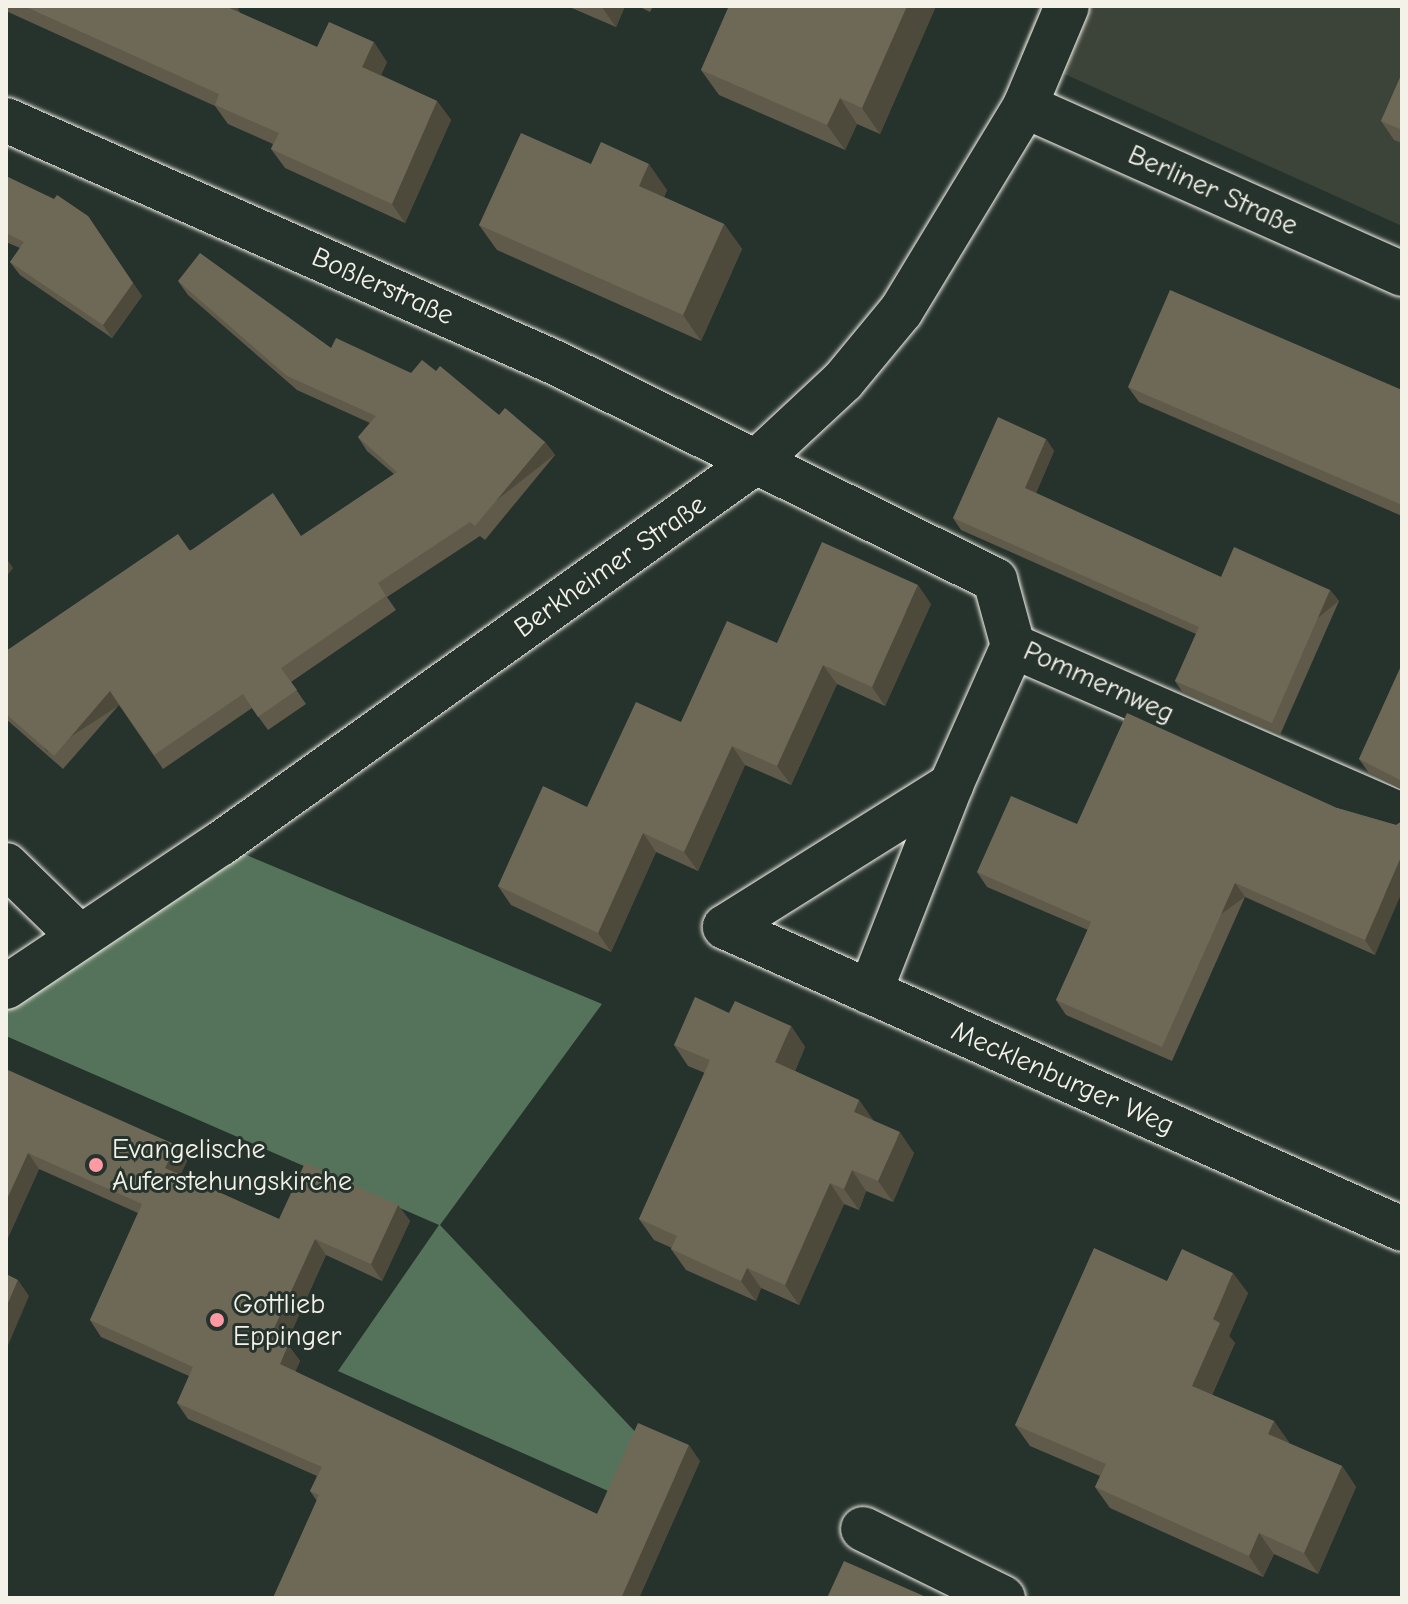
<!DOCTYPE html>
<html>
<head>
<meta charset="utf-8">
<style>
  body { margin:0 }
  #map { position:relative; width:1408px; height:1604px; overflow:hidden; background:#26332d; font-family:"Comic Neue",sans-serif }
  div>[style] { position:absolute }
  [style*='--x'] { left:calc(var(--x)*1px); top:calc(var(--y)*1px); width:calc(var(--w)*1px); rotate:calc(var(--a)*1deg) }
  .built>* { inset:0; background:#3c4339 }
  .green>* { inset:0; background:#55735a }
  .roads { filter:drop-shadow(0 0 2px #f4f1e8) drop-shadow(0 0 2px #f4f1e8) }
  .street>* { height:44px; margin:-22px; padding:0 22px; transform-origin:22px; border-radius:22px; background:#26332d }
  .wall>* { inset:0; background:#5f5a4a }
  .shaded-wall>* { inset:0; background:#4d4a3c; transform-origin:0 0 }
  .building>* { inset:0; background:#6e6956 }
  .dots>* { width:22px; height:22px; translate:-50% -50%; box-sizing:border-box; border:4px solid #26332d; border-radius:50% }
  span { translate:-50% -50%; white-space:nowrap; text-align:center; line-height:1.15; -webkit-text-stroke:6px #26332d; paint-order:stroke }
  .street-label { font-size:28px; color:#f4f1e8 }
  .poi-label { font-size:28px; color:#f4f1e8 }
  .left { translate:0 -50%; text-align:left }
  .frame { position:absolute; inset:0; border:8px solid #f4f1e8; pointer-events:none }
</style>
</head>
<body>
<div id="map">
  <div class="built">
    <div style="clip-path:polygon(1040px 6px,1402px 6px,1402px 226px,1020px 54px)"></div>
  </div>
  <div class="green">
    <div style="clip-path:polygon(220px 844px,602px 1004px,440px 1225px,641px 1438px,615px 1494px,338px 1371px,439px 1225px,6px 1036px,6px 987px)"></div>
  </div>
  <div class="roads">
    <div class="street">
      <div style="--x:1025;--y:106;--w:413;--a:24"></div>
      <div style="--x:6;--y:120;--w:601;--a:23.84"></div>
      <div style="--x:556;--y:363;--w:490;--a:26.3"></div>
      <div style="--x:995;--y:580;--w:68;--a:74.7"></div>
      <div style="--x:1013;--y:646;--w:424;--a:23.5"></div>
      <div style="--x:6;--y:865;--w:103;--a:44.2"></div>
      <div style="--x:725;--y:927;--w:741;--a:24.04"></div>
      <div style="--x:725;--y:927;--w:267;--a:-32.1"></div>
      <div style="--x:951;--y:785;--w:152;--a:-66"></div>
      <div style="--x:6;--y:987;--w:257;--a:-33.8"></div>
      <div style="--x:220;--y:844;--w:658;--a:-35.48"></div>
      <div style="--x:756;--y:462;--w:119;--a:-43"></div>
      <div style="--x:843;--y:381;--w:91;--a:-50.4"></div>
      <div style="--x:901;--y:311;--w:240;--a:-58.8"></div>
      <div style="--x:1025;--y:106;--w:108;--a:-67.2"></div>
      <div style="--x:870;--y:992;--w:222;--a:-68.6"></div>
      <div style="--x:863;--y:1529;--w:156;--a:26.2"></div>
    </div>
  </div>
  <div class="wall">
    <div style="clip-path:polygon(6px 6px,236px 6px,240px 13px,317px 47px,387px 62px,381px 75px,437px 101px,451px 120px,405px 223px,285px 168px,271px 149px,273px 144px,228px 124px,215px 106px,6px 11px)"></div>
    <div style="clip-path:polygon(567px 6px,625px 6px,616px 27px)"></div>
    <div style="clip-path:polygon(638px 6px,653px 6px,650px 12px)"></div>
    <div style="clip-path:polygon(729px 6px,936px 6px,880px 134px,857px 124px,845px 150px,719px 95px,701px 70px)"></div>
    <div style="clip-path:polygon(1402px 73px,1402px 143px,1394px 140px,1381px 121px)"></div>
    <div style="clip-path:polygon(591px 164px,667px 190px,664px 197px,724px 224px,742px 249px,701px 341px,497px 250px,479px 225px)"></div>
    <div style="clip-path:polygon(6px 176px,142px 296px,112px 338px,20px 275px,10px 262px,20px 248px,6px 242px)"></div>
    <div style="clip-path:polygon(178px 281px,331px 348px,411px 373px,436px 371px,499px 415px,545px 442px,555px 455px,485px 540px,480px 536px,387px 597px,396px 610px,291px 682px,306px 704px,268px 730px,252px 708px,163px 769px,119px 705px,63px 769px,6px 719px,6px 651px,190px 550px,302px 536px,394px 474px,367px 451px,358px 437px,370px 423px,297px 390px,188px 295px)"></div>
    <div style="clip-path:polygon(1128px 387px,1402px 390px,1402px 516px,1139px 402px)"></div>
    <div style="clip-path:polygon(1046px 439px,1054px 451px,1036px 493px,1221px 577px,1330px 590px,1339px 601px,1280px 735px,1183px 693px,1175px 681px,1196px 634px,961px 530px,953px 518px)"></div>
    <div style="clip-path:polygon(931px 604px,885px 706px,837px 684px,791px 785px,745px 765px,698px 871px,656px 852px,611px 952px,511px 905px,498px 886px,587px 807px,681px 722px,777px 643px)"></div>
    <div style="clip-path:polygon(1402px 664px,1402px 790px,1369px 773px,1359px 759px)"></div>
    <div style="clip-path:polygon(1337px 808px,1396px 825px,1375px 955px,1245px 897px,1172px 1061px,1066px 1015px,1056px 1000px,1088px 930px,987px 887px,977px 872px,1077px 824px)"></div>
    <div style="clip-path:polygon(729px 1013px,791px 1026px,805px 1047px,795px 1071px,859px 1100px,873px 1121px,914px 1153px,893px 1202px,866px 1191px,859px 1210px,844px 1204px,799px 1305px,761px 1288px,756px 1301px,686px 1270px,671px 1249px,672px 1248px,654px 1240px,639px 1219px,705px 1073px,688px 1066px,674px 1045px)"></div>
    <div style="clip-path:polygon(6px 1072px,176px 1145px,187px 1161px,180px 1175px,279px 1219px,398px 1205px,410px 1221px,382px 1281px,326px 1255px,286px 1344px,288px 1345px,300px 1361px,295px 1372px,597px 1514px,700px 1461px,639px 1598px,273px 1598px,317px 1501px,310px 1491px,317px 1476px,188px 1419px,177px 1403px,189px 1376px,101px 1337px,90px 1320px,138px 1213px,39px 1169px,6px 1242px)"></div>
    <div style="clip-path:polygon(1167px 1281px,1248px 1293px,1229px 1336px,1235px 1343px,1212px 1395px,1274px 1421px,1288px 1443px,1342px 1466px,1356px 1487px,1318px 1574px,1274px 1554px,1263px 1577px,1110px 1508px,1095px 1487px,1100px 1476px,1030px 1446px,1015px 1425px)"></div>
  </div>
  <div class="shaded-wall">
    <div style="clip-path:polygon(223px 6px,236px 6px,240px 12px,235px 24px)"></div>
    <div style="clip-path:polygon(601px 6px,625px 6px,616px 27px)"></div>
    <div style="clip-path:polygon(907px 6px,936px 6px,880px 134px,862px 108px)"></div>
    <div style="clip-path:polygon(374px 42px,387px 62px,376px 86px,362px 67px)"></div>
    <div style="clip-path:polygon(840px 98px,857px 124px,845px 150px,827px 125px)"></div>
    <div style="clip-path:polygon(437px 101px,451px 120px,405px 223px,392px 204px)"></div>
    <div style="clip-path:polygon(649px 164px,667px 190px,657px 212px,639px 186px)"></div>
    <div style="clip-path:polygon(88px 216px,142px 296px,112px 338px,103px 325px)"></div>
    <div style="clip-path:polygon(724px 224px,742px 249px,701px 341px,683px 315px)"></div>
    <div style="clip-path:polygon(1046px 439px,1054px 451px,1033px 500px,1025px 488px)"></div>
    <div style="left:545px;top:442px;width:16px;height:109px;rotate:52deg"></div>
    <div style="clip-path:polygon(6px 558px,13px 568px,6px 577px)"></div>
    <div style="clip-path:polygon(918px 585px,931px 604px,885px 706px,872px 687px)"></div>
    <div style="left:1330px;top:590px;width:14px;height:145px;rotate:51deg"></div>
    <div style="clip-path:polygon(823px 665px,837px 684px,791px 785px,777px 766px)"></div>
    <div style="left:110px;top:691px;width:17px;height:86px;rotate:57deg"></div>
    <div style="clip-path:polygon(732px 746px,745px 765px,698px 871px,684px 852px)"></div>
    <div style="clip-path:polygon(643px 833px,656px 852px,611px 952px,598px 933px)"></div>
    <div style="clip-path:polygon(1402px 855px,1402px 892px,1375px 955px,1365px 940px)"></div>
    <div style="left:1235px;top:883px;width:17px;height:180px;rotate:54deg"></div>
    <div style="clip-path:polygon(791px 1026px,805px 1047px,790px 1082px,775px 1062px)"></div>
    <div style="clip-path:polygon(859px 1100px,874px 1121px,854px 1112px)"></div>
    <div style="clip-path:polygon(900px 1132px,914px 1153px,893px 1202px,878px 1181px)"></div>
    <div style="clip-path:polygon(176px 1145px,187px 1161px,176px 1185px,165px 1168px)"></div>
    <div style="clip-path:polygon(28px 1153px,39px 1169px,6px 1242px,6px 1201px)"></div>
    <div style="clip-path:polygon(852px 1170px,866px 1191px,859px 1210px,844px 1189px)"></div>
    <div style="clip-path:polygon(830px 1183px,844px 1204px,799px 1305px,785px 1285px)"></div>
    <div style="clip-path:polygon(398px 1205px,410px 1221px,382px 1281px,371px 1264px)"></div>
    <div style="clip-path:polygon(315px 1239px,326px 1255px,282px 1353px,270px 1337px)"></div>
    <div style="clip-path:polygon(747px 1268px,761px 1288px,756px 1301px,741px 1281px)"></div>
    <div style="clip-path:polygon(1233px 1273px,1248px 1293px,1229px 1336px,1235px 1343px,1206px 1407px,1192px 1386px,1213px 1319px)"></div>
    <div style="clip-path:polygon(18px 1280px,29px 1296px,6px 1350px,6px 1308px)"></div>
    <div style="clip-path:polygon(288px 1345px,300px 1361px,291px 1381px,280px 1364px)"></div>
    <div style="clip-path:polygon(1274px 1421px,1289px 1442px,1283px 1455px,1268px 1434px)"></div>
    <div style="clip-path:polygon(689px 1445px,700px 1461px,639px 1598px,623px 1598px,622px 1596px)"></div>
    <div style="clip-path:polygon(1342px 1466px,1356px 1487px,1318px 1574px,1304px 1553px)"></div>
    <div style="clip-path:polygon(1259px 1533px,1274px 1554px,1263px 1577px,1249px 1556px)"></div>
  </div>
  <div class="building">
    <div style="clip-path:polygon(24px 6px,225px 6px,317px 47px,329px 22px,374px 42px,362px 67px,437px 101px,392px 204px,271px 149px,279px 133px,215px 105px,219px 94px)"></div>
    <div style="clip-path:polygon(729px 6px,907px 6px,862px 108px,840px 98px,827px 125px,701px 70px)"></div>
    <div style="clip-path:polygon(1402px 73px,1402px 130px,1381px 121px)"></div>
    <div style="clip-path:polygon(521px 133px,591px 164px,601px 142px,649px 164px,639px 186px,724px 224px,683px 315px,479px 225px)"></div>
    <div style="clip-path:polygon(6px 176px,54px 199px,57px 195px,88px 216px,133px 283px,103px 325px,10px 262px,24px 242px,6px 233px)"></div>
    <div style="clip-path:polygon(200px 253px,331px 348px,336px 338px,411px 373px,422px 360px,436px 371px,440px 366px,499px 415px,505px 408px,545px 442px,475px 526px,470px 522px,378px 583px,386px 596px,281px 668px,297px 690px,258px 717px,243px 694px,154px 755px,110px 691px,54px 756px,6px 714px,6px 651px,178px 534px,190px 551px,273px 493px,301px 536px,397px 472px,358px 437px,376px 416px,287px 376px,178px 281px)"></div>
    <div style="clip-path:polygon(1170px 290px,1402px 390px,1402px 499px,1400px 504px,1128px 387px)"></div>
    <div style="clip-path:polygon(998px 417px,1046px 439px,1025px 488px,1221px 577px,1234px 547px,1330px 590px,1272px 723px,1175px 681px,1199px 627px,953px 518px)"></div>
    <div style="clip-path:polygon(822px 542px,918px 585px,872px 687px,823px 665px,777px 766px,732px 746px,684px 852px,643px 833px,598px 933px,498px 886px,543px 786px,587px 807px,636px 702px,681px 722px,727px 621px,777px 643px)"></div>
    <div style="clip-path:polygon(1402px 664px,1402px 781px,1359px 759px)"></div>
    <div style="clip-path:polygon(1127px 713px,1337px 808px,1396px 825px,1402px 821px,1402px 855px,1365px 940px,1235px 883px,1162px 1047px,1056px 1000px,1091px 922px,977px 872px,1011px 796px,1077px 824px)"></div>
    <div style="clip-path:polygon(695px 997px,729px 1013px,735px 1001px,791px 1026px,775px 1062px,859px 1100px,854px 1112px,900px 1132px,878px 1181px,852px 1170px,844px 1189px,830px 1183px,785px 1285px,747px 1268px,741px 1281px,671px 1249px,677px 1236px,639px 1219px,710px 1060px,674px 1045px)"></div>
    <div style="clip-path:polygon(8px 1070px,176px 1145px,165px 1168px,279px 1219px,305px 1163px,398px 1205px,371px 1264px,315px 1239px,270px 1337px,288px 1345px,280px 1364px,597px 1514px,638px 1423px,689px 1445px,622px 1596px,627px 1598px,273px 1598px,319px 1495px,310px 1491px,322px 1467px,177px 1403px,193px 1367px,90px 1320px,142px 1204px,28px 1153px,6px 1201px,6px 1072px)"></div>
    <div style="clip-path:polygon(1094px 1248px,1167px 1281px,1182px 1249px,1233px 1273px,1213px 1319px,1220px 1323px,1192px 1386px,1274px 1421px,1268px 1434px,1342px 1466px,1304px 1553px,1259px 1533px,1249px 1556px,1095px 1487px,1106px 1464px,1015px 1425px)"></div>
    <div style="clip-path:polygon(6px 1274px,18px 1280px,6px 1308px)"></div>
    <div style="clip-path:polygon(844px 1561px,926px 1597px,925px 1598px,827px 1598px)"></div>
  </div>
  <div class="dots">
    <div style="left:96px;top:1165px;background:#ff9aa2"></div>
    <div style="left:217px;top:1320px;background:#ff9aa2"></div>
  </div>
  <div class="street-label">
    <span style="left:1213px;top:190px;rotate:24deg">Berliner Straße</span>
    <span style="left:383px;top:286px;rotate:24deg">Boßlerstraße</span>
    <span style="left:610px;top:566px;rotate:-35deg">Berkheimer Straße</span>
    <span style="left:1099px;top:682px;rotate:24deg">Pommernweg</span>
    <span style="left:1063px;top:1078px;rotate:24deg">Mecklenburger Weg</span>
  </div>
  <div class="poi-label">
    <span class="left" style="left:112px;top:1165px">Evangelische<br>Auferstehungskirche</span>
    <span class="left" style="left:233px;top:1320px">Gottlieb<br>Eppinger</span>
  </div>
  <div class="frame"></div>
</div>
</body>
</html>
